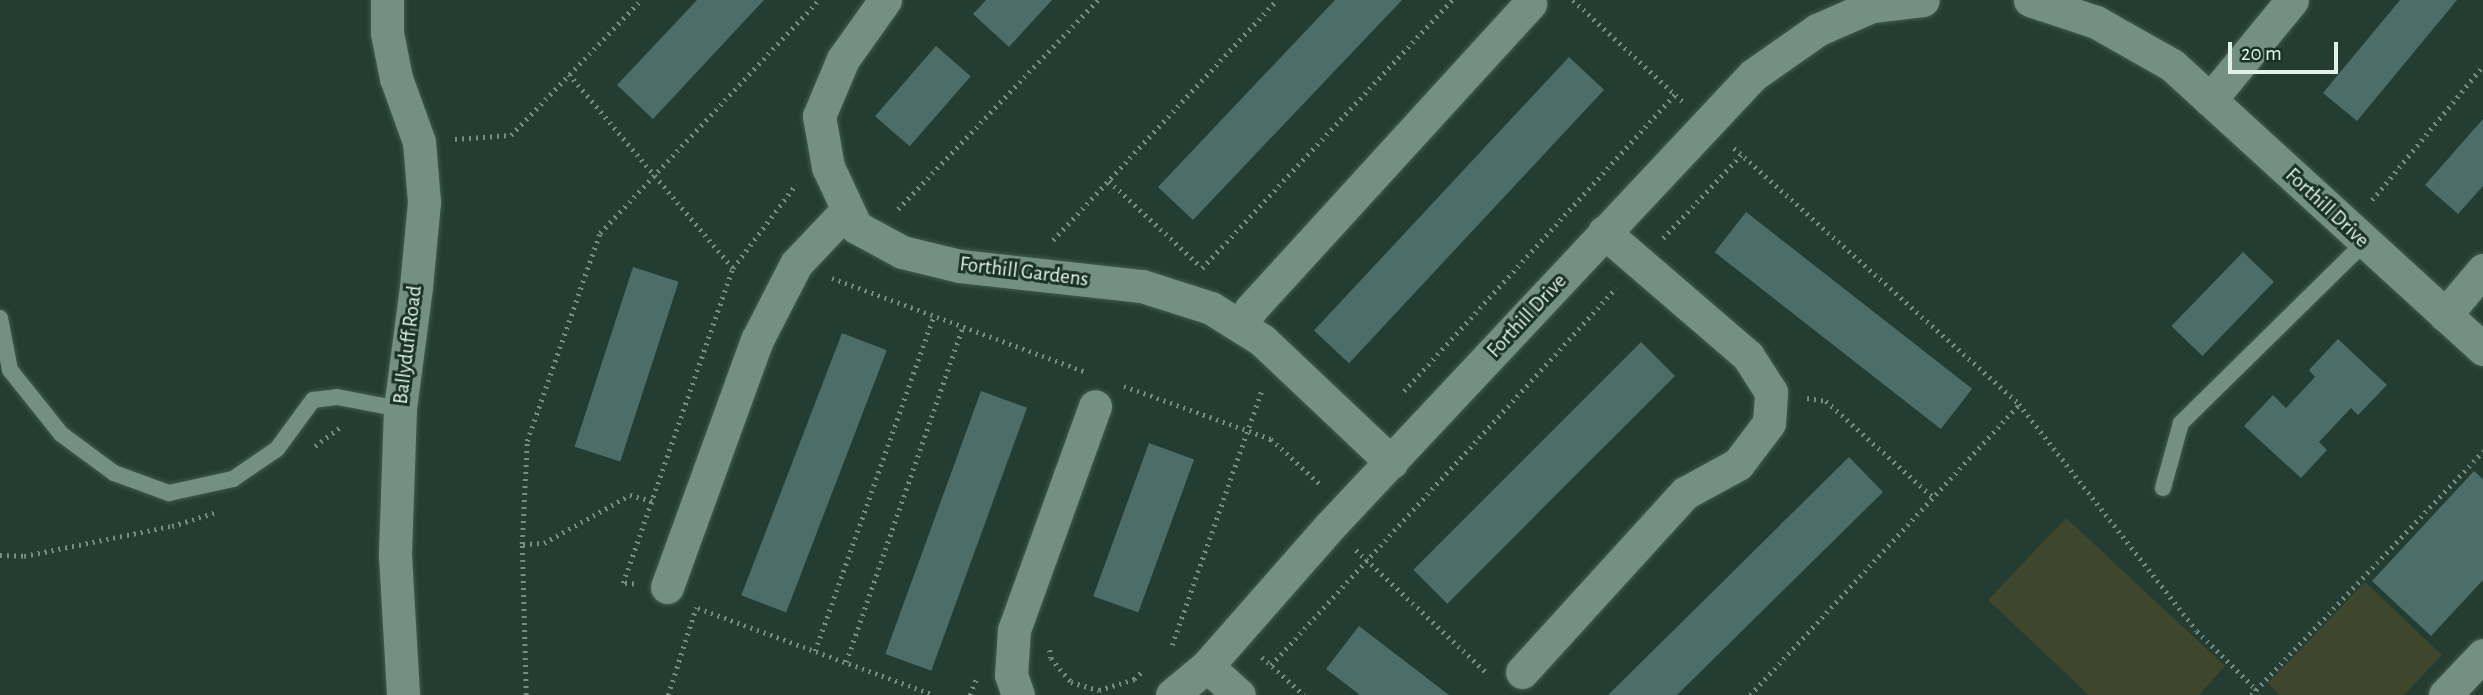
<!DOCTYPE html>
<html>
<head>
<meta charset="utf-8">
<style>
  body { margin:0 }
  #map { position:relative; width:2483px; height:695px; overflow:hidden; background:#243d32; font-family:"Alegreya Sans",sans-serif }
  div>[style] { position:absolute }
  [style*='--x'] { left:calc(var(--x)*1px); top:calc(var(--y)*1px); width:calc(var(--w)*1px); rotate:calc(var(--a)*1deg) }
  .green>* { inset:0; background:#3e472c }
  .building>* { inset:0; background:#4d6d68; transform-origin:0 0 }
  .path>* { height:4.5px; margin-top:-2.25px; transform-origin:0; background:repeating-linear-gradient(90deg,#768b81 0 2px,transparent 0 7px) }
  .roads { filter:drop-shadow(0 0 2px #435950) drop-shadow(0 0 2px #435950) }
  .service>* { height:16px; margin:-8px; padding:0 8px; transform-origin:8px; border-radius:8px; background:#749082 }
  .minor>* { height:33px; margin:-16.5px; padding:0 16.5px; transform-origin:16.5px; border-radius:16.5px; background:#749082 }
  span { translate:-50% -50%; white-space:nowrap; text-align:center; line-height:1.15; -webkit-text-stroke:6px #1a3328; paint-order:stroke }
  .street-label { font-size:21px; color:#e2f1e9 }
  .scale { position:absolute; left:2228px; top:42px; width:110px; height:32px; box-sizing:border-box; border:4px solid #e2f1e9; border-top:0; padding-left:9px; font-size:21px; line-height:24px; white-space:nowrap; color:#e2f1e9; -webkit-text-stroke:5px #1a3328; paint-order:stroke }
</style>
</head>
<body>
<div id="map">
  <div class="green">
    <div style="clip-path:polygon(2066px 518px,2225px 666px,2199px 695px,2089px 695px,1988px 600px)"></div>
    <div style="clip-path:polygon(2365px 582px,2442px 655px,2404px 695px,2280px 695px,2268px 683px)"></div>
  </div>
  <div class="building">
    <div style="clip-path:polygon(697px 0,764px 0,653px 119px,617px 85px)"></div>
    <div style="clip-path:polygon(986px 0,1052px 0,1009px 47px,973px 14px)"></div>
    <div style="clip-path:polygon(1335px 0,1402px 0,1193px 220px,1158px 187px)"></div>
    <div style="clip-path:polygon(2400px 0,2457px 0,2357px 121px,2323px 93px)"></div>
    <div style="left:936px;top:46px;width:46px;height:93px;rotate:41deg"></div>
    <div style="left:1569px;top:57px;width:48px;height:374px;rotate:43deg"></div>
    <div style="clip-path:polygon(2483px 119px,2483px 186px,2458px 214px,2425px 185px)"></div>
    <div style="left:1746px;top:212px;width:287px;height:51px;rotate:38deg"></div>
    <div style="left:2243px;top:252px;width:43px;height:103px;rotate:44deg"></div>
    <div style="left:633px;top:267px;width:48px;height:189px;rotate:18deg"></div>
    <div style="left:842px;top:333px;width:48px;height:281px;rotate:21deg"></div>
    <div style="clip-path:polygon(2338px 339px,2387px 385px,2358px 415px,2351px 408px,2319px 442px,2327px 450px,2301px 478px,2244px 426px,2273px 395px,2286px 408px,2315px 377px,2309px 370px)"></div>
    <div style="left:1641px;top:342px;width:48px;height:322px;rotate:45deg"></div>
    <div style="left:981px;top:391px;width:49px;height:280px;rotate:20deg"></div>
    <div style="left:1149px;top:443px;width:48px;height:163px;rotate:20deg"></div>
    <div style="clip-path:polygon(1849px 457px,1883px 492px,1677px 695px,1608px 695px)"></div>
    <div style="clip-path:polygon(2474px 471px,2483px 479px,2483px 580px,2431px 636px,2372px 581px)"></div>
    <div style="clip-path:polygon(1359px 626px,1449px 695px,1360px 695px,1326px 669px)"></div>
  </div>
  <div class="path">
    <div style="--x:1573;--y:0;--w:150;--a:42.8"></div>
    <div style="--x:569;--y:74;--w:254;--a:49.8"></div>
    <div style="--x:455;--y:139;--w:56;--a:-4.1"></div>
    <div style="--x:511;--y:135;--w:187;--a:-46.1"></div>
    <div style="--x:1734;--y:148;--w:383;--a:41.9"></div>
    <div style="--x:2019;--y:404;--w:288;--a:51.9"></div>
    <div style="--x:2197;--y:631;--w:83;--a:44.5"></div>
    <div style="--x:2256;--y:689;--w:6;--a:90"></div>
    <div style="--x:1109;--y:181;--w:125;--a:43"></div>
    <div style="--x:2372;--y:200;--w:174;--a:-50.4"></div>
    <div style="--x:898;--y:209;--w:289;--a:-46.3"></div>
    <div style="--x:1663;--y:238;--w:114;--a:-46.8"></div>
    <div style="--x:1053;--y:240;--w:328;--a:-47"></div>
    <div style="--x:1202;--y:268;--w:367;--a:-47"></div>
    <div style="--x:832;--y:278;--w:271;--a:20.3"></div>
    <div style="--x:1124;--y:386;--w:156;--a:19.8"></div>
    <div style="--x:1271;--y:439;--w:67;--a:42.6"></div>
    <div style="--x:1404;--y:391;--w:402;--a:-47.6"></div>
    <div style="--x:1807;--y:398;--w:19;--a:9"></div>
    <div style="--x:1826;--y:401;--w:144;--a:41.9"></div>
    <div style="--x:315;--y:446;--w:34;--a:-37"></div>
    <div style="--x:523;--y:544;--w:21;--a:-3"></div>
    <div style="--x:544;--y:543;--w:98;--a:-29.2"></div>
    <div style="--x:630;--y:495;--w:23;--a:15"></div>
    <div style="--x:1356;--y:550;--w:181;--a:43.2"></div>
    <div style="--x:0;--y:555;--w:24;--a:2"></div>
    <div style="--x:24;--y:556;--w:151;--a:-11.5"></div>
    <div style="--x:172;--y:526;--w:44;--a:-17.2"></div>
    <div style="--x:634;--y:584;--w:11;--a:-175"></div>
    <div style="--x:623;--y:583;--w:334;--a:-70.8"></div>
    <div style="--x:733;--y:268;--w:105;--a:-53.1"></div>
    <div style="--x:698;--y:608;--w:252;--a:20.2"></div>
    <div style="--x:1172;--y:645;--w:271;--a:-70.6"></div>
    <div style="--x:1050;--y:650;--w:8;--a:83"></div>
    <div style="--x:1051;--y:658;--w:31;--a:50"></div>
    <div style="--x:1071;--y:682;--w:29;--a:16"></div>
    <div style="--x:1099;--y:690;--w:37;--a:-17"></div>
    <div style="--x:1134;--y:679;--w:12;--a:-42"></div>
    <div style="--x:815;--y:651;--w:356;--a:-70.5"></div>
    <div style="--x:1262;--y:657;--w:57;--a:42.1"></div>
    <div style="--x:846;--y:662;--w:356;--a:-70.8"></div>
    <div style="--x:1271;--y:665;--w:511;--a:-47.54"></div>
    <div style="--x:526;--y:695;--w:151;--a:-91.5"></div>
    <div style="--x:522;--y:544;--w:103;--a:-87.2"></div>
    <div style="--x:527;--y:441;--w:220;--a:-70.7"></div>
    <div style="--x:600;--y:233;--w:320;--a:-46.8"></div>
    <div style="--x:668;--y:695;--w:92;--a:-72.3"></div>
    <div style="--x:970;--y:695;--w:17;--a:-69"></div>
    <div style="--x:1750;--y:695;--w:396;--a:-47.2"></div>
    <div style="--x:2251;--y:695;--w:337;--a:-46.4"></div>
  </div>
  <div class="roads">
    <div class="service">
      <div style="--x:0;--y:318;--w:53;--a:79.1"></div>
      <div style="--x:10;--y:370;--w:82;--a:51.4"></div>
      <div style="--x:61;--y:434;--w:66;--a:36.3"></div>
      <div style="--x:114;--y:473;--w:59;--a:20"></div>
      <div style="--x:169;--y:493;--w:66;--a:-12.3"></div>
      <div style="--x:233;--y:479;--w:53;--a:-34.3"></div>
      <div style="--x:277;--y:449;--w:61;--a:-53.7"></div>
      <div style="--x:313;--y:400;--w:24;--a:-7"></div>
      <div style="--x:337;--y:397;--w:64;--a:10.8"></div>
      <div style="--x:2163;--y:488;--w:67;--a:-74.5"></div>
      <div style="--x:2181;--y:423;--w:258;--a:-44.5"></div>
    </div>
    <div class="minor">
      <div style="--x:387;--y:0;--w:33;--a:90"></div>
      <div style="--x:387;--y:33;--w:46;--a:78.7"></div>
      <div style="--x:396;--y:78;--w:68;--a:70.2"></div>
      <div style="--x:419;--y:142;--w:60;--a:85.2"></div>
      <div style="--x:424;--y:202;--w:85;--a:95.4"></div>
      <div style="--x:416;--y:287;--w:123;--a:97.5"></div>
      <div style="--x:400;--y:409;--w:146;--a:92"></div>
      <div style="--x:395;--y:555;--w:140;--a:86.7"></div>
      <div style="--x:885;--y:0;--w:72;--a:125.4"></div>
      <div style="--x:843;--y:59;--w:62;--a:112.8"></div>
      <div style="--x:819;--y:116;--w:52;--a:80"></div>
      <div style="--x:828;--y:167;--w:66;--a:65"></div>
      <div style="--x:856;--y:227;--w:52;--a:28.5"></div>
      <div style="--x:902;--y:252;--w:60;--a:13.6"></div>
      <div style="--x:960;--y:266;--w:183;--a:6.3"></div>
      <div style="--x:1142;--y:286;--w:72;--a:17.7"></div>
      <div style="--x:1211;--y:308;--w:60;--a:32.1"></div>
      <div style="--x:1262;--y:340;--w:178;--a:43.4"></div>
      <div style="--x:2030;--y:0;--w:70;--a:18.4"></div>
      <div style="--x:2096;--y:22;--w:87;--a:29.5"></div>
      <div style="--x:2172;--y:65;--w:421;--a:42.4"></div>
      <div style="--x:2210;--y:100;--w:129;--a:-50.6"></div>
      <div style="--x:2445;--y:315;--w:59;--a:-49.8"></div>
      <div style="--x:1240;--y:326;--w:20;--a:-57"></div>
      <div style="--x:1251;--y:309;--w:414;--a:-47.6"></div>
      <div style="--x:667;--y:587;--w:263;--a:-70"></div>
      <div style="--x:757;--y:340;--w:85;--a:-62.8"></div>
      <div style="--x:796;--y:264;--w:74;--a:-46.6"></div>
      <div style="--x:1207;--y:666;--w:43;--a:42.2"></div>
      <div style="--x:1522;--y:672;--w:242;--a:-47.7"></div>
      <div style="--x:1685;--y:493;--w:60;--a:-28.7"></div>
      <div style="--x:1738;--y:464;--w:51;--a:-52.9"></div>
      <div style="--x:1769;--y:423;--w:31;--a:-86"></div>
      <div style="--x:1771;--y:392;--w:43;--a:-122.6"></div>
      <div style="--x:1748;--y:356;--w:190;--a:-139.3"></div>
      <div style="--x:1018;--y:695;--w:21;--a:-109"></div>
      <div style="--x:1011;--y:675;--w:45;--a:-86.2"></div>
      <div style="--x:1014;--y:630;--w:238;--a:-70.1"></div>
      <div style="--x:1172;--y:695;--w:45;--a:-39.6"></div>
      <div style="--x:1207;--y:666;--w:186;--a:-48.7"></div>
      <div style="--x:1330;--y:526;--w:618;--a:-46.83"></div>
      <div style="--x:1753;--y:75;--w:78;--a:-35.1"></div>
      <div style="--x:1817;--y:30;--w:60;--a:-23.6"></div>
      <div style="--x:1872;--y:6;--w:51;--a:-6.7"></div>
      <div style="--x:2445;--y:695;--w:55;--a:-46.5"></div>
    </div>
  </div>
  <div class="street-label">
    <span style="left:2327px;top:208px;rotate:43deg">Forthill Drive</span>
    <span style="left:1024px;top:272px;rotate:7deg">Forthill Gardens</span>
    <span style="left:1527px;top:316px;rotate:-47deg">Forthill Drive</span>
    <span style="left:408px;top:345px;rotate:-83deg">Ballyduff Road</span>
  </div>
  <div class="scale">20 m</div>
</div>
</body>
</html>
